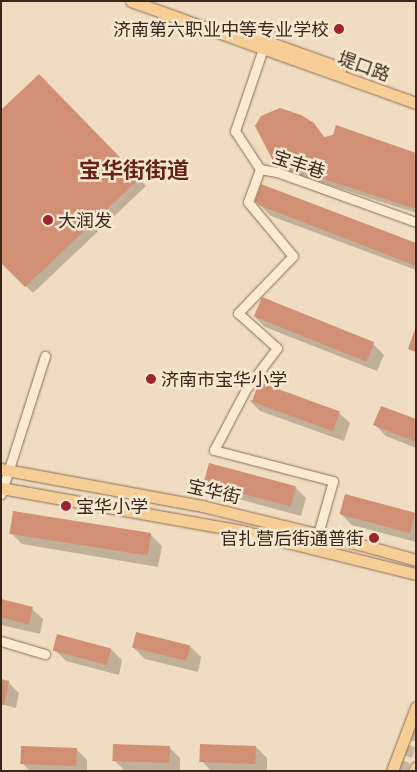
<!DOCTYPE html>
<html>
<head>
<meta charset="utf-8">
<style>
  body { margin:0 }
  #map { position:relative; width:417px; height:772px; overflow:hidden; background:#f0dcc0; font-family:"Noto Serif","Noto Sans SC",serif }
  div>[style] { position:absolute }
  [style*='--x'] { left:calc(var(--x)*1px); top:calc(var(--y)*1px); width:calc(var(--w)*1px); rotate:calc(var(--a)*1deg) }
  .shadow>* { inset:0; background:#0003 }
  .building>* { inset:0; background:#d19073; transform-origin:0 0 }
  .major-tunnel>* { height:11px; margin-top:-5.5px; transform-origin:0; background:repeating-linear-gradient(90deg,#cbb89f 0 11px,transparent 0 16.5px) }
  .roads { filter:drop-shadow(0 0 1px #8a6d57) drop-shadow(0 0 1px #8a6d57) }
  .minor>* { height:9px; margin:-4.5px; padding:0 4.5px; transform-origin:4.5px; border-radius:4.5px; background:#fbebd3 }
  .major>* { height:11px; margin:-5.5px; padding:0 5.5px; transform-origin:5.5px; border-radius:5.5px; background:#f6cd95 }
  .dots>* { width:14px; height:14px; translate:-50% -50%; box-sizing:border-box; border:2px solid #f7e8d0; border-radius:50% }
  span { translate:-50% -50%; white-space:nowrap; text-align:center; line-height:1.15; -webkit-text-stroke:5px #f7e8d0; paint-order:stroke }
  .poi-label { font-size:18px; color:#39271c }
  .right { translate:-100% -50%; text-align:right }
  .left { translate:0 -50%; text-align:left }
  .street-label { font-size:18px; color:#39271c }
  .district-label { font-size:22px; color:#682119; font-weight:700 }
  .frame { position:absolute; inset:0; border:2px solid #39271c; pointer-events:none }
</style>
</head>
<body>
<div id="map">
  <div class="shadow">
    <div style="clip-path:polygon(39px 76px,146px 186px,33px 293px,1px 261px)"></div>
    <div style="clip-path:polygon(313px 124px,325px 138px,416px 155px,416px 213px,283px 170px,275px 162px)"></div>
    <div style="clip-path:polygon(260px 205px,416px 243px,416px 270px,271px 216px)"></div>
    <div style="clip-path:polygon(262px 299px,373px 344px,384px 355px,377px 371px,265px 327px,254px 316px)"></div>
    <div style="clip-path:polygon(249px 400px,339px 413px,350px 423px,344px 441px,260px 411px)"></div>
    <div style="clip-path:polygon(416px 421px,416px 448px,386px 436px,375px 425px)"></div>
    <div style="clip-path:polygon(205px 482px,295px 487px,306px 498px,301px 516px,216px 493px)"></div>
    <div style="clip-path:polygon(341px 514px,416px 514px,416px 542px,352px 525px)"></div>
    <div style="clip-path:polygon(11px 533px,151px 535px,162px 546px,158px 567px,22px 544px)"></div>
    <div style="clip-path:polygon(1px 601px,32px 609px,43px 619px,40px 634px,1px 625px)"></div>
    <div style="clip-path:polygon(137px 633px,190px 646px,201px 657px,198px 672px,145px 659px,134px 648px)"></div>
    <div style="clip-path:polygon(111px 649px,122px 660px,119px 675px,66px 661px,55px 650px)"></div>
    <div style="clip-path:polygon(8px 682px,19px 693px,16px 708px,1px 704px)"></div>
    <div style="clip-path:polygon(169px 747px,180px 758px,180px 771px,125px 771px,115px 761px)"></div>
    <div style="clip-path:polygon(256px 747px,267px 758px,267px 771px,211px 771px,202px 761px)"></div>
    <div style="clip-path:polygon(76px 749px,87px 760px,87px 771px,30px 771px,22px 763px)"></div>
  </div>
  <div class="building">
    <div style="clip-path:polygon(39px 74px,140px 178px,25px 287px,1px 263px,1px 110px)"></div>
    <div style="clip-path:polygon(280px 108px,301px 115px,314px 123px,324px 137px,333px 135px,336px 125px,416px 153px,416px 209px,274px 163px,255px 126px,261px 116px)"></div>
    <div style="clip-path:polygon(261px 184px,416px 243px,416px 266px,259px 205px,255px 201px)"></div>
    <div style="left:262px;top:297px;width:121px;height:21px;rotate:22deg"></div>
    <div style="clip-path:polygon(415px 329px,416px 329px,416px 352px,408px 349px)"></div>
    <div style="left:259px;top:382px;width:86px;height:21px;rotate:20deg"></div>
    <div style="clip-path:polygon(381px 406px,416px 419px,416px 442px,373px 425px)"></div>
    <div style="left:209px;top:463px;width:90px;height:21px;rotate:15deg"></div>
    <div style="left:345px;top:494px;width:73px;height:21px;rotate:15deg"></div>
    <div style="left:13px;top:511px;width:140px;height:23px;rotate:9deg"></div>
    <div style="left:1px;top:599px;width:33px;height:18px;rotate:14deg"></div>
    <div style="left:136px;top:632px;width:56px;height:16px;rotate:14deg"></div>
    <div style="left:57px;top:634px;width:56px;height:17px;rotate:15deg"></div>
    <div style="clip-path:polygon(1px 679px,9px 681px,4px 705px,1px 705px)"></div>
    <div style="left:113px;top:744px;width:57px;height:17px;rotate:2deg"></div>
    <div style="left:200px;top:744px;width:56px;height:18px;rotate:2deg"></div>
    <div style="left:21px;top:746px;width:56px;height:18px;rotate:2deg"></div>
  </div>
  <div class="major-tunnel">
    <div style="--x:401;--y:771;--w:43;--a:-69.4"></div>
  </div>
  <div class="roads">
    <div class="minor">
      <div style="--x:269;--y:31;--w:106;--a:108.8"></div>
      <div style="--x:235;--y:131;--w:45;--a:56.7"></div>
      <div style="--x:260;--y:169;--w:17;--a:10"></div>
      <div style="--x:277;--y:172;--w:148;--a:19.8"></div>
      <div style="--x:260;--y:169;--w:35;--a:110"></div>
      <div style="--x:248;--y:202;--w:70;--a:50.2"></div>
      <div style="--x:293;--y:256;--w:79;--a:134"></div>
      <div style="--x:238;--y:313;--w:52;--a:41.9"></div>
      <div style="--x:277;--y:348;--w:51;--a:127.1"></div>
      <div style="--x:246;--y:389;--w:69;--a:117.7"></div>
      <div style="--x:214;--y:450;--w:123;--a:14.6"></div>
      <div style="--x:333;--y:481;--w:55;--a:105.8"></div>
      <div style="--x:1;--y:494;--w:145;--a:-72.3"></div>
      <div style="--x:1;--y:641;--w:46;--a:16.5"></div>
    </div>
    <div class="major">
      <div style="--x:131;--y:1;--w:303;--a:19.7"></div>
      <div style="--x:229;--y:28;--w:119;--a:19.7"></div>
      <div style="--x:1;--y:469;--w:204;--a:10.4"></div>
      <div style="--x:202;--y:506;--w:173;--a:13.7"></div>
      <div style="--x:370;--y:547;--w:48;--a:15.8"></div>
      <div style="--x:1;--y:488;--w:245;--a:10.1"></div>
      <div style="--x:242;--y:531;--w:179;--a:13.9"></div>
      <div style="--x:392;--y:771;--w:68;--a:-69.4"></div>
      <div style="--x:414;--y:771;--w:4;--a:-63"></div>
    </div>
  </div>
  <div class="dots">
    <div style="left:339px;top:29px;background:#9d2331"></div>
    <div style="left:48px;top:220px;background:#9d2331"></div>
    <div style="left:151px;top:379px;background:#9d2331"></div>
    <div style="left:66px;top:506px;background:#9d2331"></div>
    <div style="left:374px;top:538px;background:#9d2331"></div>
  </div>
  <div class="poi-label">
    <span class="right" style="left:329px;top:29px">济南第六职业中等专业学校</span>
    <span class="left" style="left:58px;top:220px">大润发</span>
    <span class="left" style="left:161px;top:379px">济南市宝华小学</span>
    <span class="left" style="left:76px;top:506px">宝华小学</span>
    <span class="right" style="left:364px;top:538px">官扎营后街通普街</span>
  </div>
  <div class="street-label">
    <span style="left:364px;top:66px;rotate:20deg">堤口路</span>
    <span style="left:299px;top:164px;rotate:18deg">宝丰巷</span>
    <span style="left:214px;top:491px;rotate:13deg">宝华街</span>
  </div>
  <div class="district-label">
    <span style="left:134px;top:170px">宝华街街道</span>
  </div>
  <div class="frame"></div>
</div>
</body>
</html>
